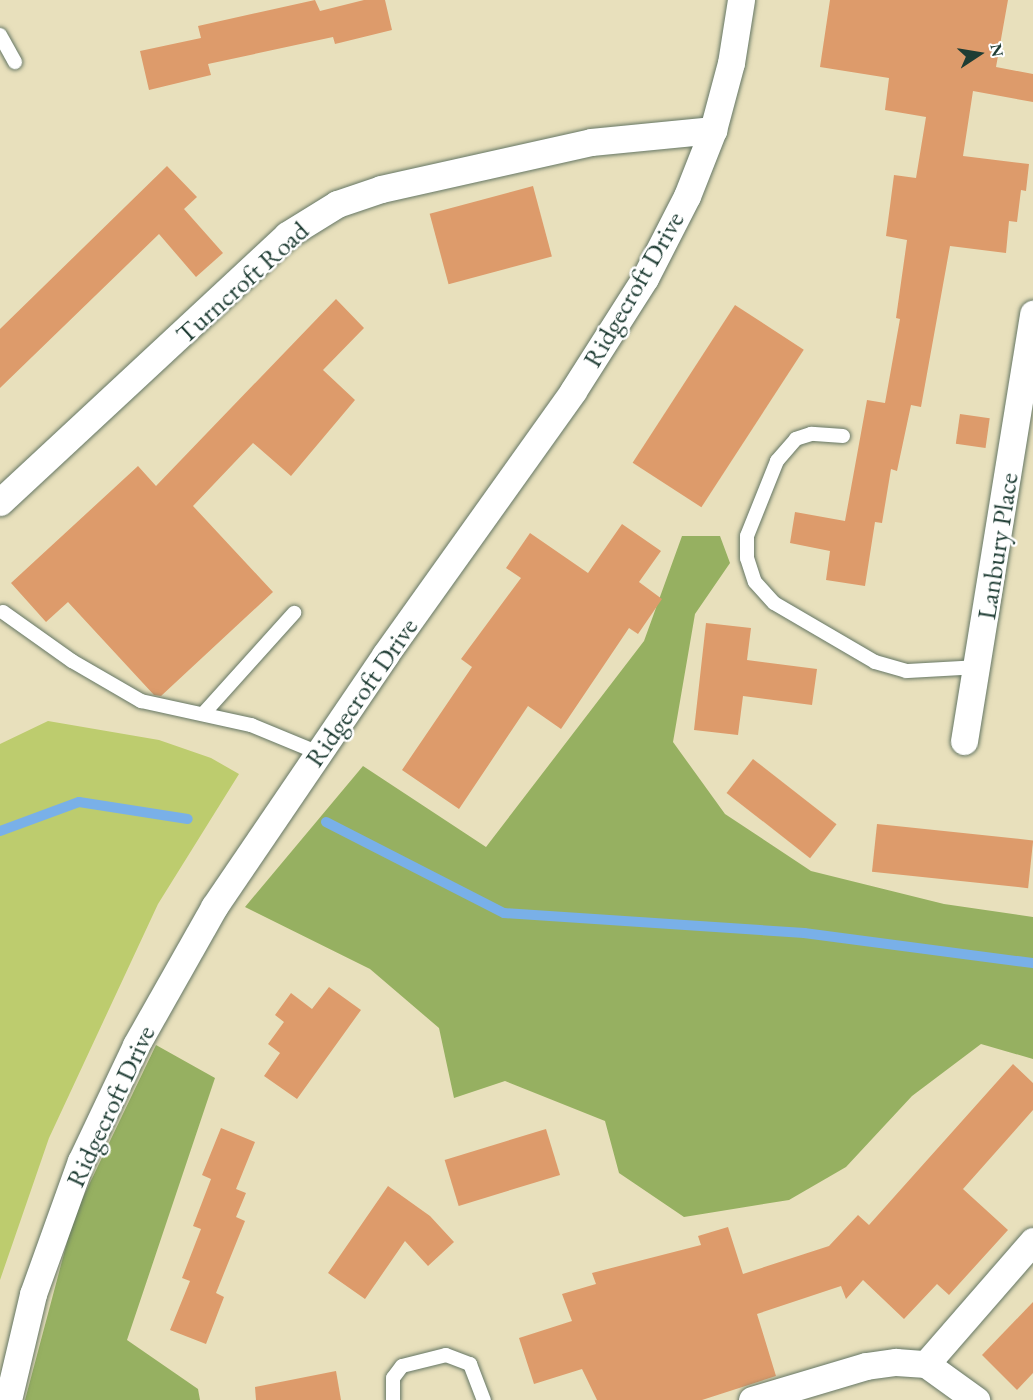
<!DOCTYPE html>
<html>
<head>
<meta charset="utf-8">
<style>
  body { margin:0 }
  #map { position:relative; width:1033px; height:1400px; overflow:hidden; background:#e8e0bc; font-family:"EB Garamond",serif }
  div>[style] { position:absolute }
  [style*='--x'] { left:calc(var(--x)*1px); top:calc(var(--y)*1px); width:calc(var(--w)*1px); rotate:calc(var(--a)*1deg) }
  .green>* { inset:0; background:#bdcc6e }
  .forest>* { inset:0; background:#96b061 }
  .stream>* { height:10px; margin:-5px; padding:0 5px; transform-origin:5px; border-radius:5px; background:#79b0e8 }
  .building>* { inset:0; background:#dd9b6b; transform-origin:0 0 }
  .roads { filter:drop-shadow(0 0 2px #657664) drop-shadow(0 0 2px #657664) }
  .lane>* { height:14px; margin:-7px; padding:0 7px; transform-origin:7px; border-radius:7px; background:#fff }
  .street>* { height:27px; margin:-13.5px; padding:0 13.5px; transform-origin:13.5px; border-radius:13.5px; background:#fff }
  span { translate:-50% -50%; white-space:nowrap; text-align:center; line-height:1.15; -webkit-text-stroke:5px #fff; paint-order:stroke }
  .street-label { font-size:27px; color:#1f3d34 }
  .north { position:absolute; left:949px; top:24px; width:60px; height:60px; -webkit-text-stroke:4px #fff; paint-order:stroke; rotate:78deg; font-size:16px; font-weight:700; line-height:24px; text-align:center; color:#1f3d34 }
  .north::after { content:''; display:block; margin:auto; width:21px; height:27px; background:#1f3d34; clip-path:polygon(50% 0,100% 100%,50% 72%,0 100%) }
</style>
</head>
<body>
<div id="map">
  <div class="green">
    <div style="clip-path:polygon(48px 721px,159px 740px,211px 758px,239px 774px,158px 904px,49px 1138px,0 1280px,0 744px)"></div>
  </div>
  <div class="forest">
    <div style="clip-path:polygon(682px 536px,720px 536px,730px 563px,695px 614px,673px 742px,725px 814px,811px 871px,944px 904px,1033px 917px,1033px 1059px,981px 1044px,912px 1096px,846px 1167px,789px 1200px,684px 1217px,619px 1173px,605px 1121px,505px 1081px,454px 1098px,439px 1028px,370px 969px,245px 907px,363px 766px,486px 847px,644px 641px)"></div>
    <div style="clip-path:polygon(156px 1045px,215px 1078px,127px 1340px,198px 1389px,200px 1400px,25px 1400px,74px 1216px)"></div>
  </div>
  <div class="stream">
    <div style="--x:326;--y:822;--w:200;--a:27.1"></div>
    <div style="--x:504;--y:913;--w:301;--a:3.8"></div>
    <div style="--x:804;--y:933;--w:231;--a:7.5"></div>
    <div style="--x:0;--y:831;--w:84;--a:-20.2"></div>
    <div style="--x:79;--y:802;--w:110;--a:8.9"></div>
  </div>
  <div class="building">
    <div style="clip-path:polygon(315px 0,320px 11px,364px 0,385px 0,392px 30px,335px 44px,333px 37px,208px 64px,211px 75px,149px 90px,140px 51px,201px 38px,198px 26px)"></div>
    <div style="clip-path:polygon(830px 0,1008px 0,996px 67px,1033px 74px,1033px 102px,973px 91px,963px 156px,1029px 164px,1026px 191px,1021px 190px,1017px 222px,1009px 221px,1006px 253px,950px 246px,921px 407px,911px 405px,897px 471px,891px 469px,882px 523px,875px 522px,865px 586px,826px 580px,830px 551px,790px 543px,795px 512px,845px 521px,867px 400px,885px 403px,900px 319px,896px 318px,907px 240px,886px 236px,890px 206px,894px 175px,916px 178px,926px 117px,885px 110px,889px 78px,820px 67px)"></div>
    <div style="clip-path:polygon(167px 166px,197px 197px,184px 209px,223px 253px,196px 277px,159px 234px,0 388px,0 329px)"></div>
    <div style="left:533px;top:186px;width:73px;height:107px;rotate:75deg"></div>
    <div style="clip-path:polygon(336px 299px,364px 328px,323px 370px,355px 400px,291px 476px,253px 443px,193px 506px,273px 592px,161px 696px,154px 695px,68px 602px,46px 622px,11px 583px,138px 466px,156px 486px)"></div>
    <div style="left:735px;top:305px;width:82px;height:188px;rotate:33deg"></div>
    <div style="left:960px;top:414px;width:30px;height:30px;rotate:8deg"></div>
    <div style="clip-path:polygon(622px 524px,661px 551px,639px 582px,662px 599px,638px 634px,629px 628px,561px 729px,528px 706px,459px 809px,402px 770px,472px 667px,461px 659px,521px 578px,506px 568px,530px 533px,588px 573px)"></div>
    <div style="clip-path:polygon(706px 623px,751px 628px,747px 660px,817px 669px,812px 705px,743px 696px,738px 735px,694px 730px)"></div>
    <div style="left:753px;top:759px;width:106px;height:43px;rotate:38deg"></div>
    <div style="left:877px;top:824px;width:157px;height:48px;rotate:6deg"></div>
    <div style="clip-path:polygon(329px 987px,361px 1010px,297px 1099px,264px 1076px,280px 1053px,268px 1044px,284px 1022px,275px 1015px,291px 993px,312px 1009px)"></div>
    <div style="clip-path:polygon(1013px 1064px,1033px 1083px,1033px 1110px,963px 1189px,1008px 1230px,949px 1295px,937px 1284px,904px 1319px,863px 1280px,846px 1299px,841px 1286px,757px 1314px,776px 1376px,702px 1400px,597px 1400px,582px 1369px,534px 1384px,519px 1338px,572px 1321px,562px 1294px,596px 1284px,592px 1273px,701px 1245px,698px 1236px,728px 1227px,743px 1274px,829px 1246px,858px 1215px,869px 1225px)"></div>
    <div style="clip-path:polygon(221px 1128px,255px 1142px,236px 1189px,246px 1193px,236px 1217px,245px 1221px,216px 1293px,224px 1297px,206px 1344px,170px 1330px,190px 1281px,182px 1278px,201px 1229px,193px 1226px,211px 1179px,202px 1175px)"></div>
    <div style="left:546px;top:1129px;width:48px;height:106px;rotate:73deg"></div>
    <div style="clip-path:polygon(388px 1186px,430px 1216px,454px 1242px,428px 1266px,405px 1241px,365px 1299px,328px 1273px)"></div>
    <div style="clip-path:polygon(1033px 1302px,1033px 1373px,1017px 1390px,982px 1355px)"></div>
    <div style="clip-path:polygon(336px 1371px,341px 1400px,256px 1400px,255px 1387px)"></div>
  </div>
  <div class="roads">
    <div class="lane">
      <div style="--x:0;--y:35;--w:31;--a:61"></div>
      <div style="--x:843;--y:436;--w:32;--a:-176"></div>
      <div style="--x:811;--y:434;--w:16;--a:162"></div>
      <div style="--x:796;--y:439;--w:29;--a:131"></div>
      <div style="--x:777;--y:461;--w:81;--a:111.8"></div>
      <div style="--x:747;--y:536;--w:22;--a:90"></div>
      <div style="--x:747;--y:558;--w:25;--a:72"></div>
      <div style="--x:755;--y:582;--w:28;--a:48"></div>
      <div style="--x:774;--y:603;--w:117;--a:30.3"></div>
      <div style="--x:875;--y:662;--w:32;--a:16"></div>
      <div style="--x:906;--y:671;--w:71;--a:-3.2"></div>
      <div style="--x:3;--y:612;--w:85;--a:35.4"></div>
      <div style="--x:72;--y:661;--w:80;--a:30.1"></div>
      <div style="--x:141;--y:701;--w:113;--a:12.3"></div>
      <div style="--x:251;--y:725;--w:74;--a:22.4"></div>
      <div style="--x:204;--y:713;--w:135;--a:-48"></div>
      <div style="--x:393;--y:1400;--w:22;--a:-90"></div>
      <div style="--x:393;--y:1378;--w:15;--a:-53"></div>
      <div style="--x:402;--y:1366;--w:45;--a:-14"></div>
      <div style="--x:446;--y:1355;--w:26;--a:21"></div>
      <div style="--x:470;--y:1364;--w:39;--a:69"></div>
    </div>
    <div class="street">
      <div style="--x:0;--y:502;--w:392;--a:-42.9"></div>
      <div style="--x:287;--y:235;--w:59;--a:-31.8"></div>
      <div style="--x:337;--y:204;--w:46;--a:-18.8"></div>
      <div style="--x:381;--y:189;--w:215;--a:-12.6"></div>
      <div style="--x:591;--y:142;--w:123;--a:-5.6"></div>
      <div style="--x:964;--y:741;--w:433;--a:-80.8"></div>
      <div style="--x:926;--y:1364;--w:163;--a:-49"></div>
      <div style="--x:8;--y:1400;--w:109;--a:-76.7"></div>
      <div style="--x:33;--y:1294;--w:141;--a:-70.2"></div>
      <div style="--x:81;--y:1161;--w:128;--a:-64.6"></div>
      <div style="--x:136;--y:1045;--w:159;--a:-60.5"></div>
      <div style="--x:214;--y:907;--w:305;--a:-55.8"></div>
      <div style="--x:385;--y:655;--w:324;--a:-54.5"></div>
      <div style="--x:573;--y:391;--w:134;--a:-57.5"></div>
      <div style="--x:645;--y:278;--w:92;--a:-62.9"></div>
      <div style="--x:687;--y:196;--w:71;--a:-68.5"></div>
      <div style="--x:713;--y:130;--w:69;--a:-75"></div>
      <div style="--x:731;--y:63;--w:64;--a:-81"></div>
      <div style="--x:752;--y:1400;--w:119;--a:-16.6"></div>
      <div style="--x:866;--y:1366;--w:30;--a:-8"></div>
      <div style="--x:896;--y:1362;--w:30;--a:4"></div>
      <div style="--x:926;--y:1364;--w:62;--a:35.8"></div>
    </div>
  </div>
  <div class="street-label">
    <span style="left:242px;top:282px;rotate:-42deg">Turncroft Road</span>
    <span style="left:633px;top:289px;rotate:-60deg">Ridgecroft Drive</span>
    <span style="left:997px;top:546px;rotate:-81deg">Lanbury Place</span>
    <span style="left:361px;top:692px;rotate:-55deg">Ridgecroft Drive</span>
    <span style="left:110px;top:1106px;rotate:-65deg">Ridgecroft Drive</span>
  </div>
  <div class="north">N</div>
</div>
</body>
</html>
